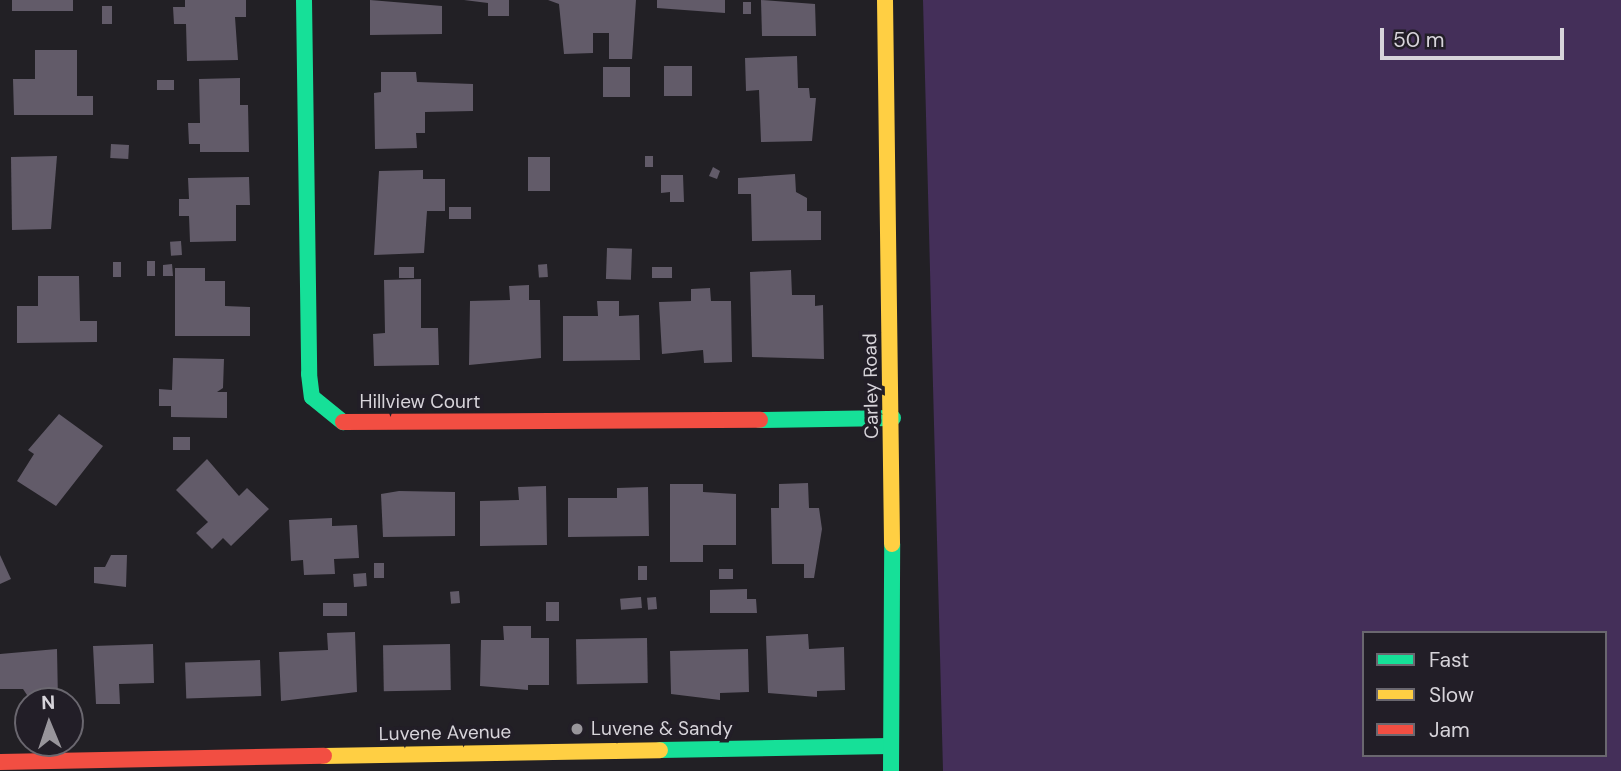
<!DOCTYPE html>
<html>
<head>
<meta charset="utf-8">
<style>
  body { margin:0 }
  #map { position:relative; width:1621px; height:771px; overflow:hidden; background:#222025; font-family:"DM Sans",sans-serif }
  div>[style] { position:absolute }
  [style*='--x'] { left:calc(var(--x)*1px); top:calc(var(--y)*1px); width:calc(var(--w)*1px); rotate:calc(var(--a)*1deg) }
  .green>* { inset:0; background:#442f59 }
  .building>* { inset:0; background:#625b69; transform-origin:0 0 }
  .fast>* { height:16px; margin:-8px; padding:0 8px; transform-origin:8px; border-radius:8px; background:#16e098 }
  .slow>* { height:16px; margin:-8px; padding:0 8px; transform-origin:8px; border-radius:8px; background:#ffcf43 }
  .jam>* { height:16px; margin:-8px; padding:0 8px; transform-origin:8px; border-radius:8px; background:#f24e42 }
  .dots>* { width:19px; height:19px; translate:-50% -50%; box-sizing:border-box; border:4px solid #221e27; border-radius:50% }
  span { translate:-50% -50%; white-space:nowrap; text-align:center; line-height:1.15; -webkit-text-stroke:7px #221e27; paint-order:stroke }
  .street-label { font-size:19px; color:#d7d4da }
  .poi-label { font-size:19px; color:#d7d4da }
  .left { translate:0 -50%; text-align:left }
  .legend { position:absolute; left:1362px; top:631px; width:245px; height:126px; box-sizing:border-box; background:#221e27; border:2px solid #6a676f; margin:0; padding:9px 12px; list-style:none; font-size:21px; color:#d7d4da }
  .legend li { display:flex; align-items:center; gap:14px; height:35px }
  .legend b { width:35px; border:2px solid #6a676f }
  .north { position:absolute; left:14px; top:687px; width:70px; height:70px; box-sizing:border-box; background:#221e27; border:2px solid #6a676f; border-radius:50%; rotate:358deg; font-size:19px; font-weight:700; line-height:28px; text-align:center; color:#d7d4da }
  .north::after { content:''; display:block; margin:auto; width:24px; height:32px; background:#98959b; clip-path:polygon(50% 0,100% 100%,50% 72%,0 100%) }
  .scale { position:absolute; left:1380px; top:28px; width:184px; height:32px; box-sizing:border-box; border:4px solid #d7d4da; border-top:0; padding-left:9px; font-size:21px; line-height:24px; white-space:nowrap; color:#d7d4da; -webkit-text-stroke:5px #221e27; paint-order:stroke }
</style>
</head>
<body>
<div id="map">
  <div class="green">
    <div style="clip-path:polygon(evenodd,923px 0,1621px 0,1621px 771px,943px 771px,923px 0,1364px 633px,1605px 633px,1605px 755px,1364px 755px,1364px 633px)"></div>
  </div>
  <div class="building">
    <div style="left:12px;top:0;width:61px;height:11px"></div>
    <div style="clip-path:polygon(185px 0,246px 0,246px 17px,235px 17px,238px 60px,187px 61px,186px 24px,174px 24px,173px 7px,185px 7px)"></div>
    <div style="clip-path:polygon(370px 0,442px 6px,442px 34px,370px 35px)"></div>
    <div style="clip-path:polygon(464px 0,509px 0,509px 16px,488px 16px,488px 3px)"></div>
    <div style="clip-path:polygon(548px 0,636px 0,632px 59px,609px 59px,609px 33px,593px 33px,593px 53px,564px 54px,559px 4px)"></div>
    <div style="clip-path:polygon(657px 0,725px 0,725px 13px,657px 8px)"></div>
    <div style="clip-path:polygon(761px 0,815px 4px,816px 36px,762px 36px)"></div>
    <div style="left:751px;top:2px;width:12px;height:8px;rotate:90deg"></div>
    <div style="left:102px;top:6px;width:10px;height:18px"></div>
    <div style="clip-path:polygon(35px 50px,77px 50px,77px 96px,93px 96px,93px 115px,14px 115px,13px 79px,35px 79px)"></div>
    <div style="clip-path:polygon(797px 56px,798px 88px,809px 88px,810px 98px,816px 98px,812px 141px,761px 142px,759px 90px,746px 91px,745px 58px)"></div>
    <div style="left:664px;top:66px;width:28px;height:30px"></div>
    <div style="left:603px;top:67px;width:27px;height:30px"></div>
    <div style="clip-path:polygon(381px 72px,416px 72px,417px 82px,473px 84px,473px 111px,425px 112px,425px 133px,416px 133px,417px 148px,375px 149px,374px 93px,381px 92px)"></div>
    <div style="clip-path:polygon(240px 78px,240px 105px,248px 105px,249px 152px,200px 152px,200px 144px,189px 144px,188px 123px,200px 123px,199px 79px)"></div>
    <div style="left:174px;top:80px;width:10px;height:17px;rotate:90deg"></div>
    <div style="left:111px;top:144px;width:18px;height:14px;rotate:3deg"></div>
    <div style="clip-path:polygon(57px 156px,51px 229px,12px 230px,11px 157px)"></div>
    <div style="left:645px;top:156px;width:8px;height:11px"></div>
    <div style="left:528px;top:157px;width:22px;height:34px"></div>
    <div style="clip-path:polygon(713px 167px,720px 171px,717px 179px,709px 176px)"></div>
    <div style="clip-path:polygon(423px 170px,423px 179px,445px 179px,445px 211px,427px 211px,424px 253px,374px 255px,379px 171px)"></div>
    <div style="clip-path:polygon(795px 174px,796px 192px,807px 198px,807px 211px,821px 211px,821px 240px,752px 241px,751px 194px,738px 194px,738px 178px)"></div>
    <div style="clip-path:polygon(661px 175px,683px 175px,684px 202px,670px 202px,670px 192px,661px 193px)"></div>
    <div style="clip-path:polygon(249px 177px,250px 205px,236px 205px,236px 241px,190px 242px,189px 216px,179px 216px,179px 199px,189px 199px,188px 178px)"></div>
    <div style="left:449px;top:207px;width:22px;height:12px"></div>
    <div style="left:181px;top:241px;width:14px;height:11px;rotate:86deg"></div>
    <div style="left:607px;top:248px;width:25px;height:31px;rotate:2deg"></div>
    <div style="left:147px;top:261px;width:8px;height:15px"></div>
    <div style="left:113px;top:262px;width:8px;height:15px"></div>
    <div style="clip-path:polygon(172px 264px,173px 276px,163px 276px,163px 265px)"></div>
    <div style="left:547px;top:264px;width:13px;height:9px;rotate:86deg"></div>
    <div style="left:399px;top:267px;width:15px;height:11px"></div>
    <div style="left:652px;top:267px;width:20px;height:11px"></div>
    <div style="clip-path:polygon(175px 268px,205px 268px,205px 281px,225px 281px,225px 306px,250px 307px,250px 336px,175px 336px)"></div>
    <div style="clip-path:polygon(791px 270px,792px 295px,815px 295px,815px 306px,823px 305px,824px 359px,752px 357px,750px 272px)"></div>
    <div style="clip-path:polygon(38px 276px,79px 276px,80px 321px,97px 321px,97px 342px,17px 343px,17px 306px,38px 306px)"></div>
    <div style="clip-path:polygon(421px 279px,421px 328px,438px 328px,439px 365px,374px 366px,373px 334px,385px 333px,384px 280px)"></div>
    <div style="clip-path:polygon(529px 285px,529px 300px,540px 300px,541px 358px,469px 365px,470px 301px,510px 300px,509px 286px)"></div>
    <div style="clip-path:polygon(710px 288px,711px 301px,731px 301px,732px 362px,704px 363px,703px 350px,662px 354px,659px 302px,691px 301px,691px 289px)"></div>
    <div style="clip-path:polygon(597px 301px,619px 301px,619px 316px,639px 315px,640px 360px,563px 361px,563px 316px,598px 316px)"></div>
    <div style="clip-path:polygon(173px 358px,224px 359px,223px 388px,217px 392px,227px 392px,227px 418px,171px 417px,171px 406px,159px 406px,159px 389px,172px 390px)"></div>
    <div style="clip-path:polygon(59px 414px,103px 446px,56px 506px,17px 481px,34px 454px,28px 450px)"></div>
    <div style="left:173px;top:437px;width:17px;height:13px"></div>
    <div style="clip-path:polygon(207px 459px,239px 496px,247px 488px,269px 509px,231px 546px,223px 538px,212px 549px,196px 533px,208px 522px,176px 490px)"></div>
    <div style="clip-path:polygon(808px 483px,809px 508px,819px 508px,822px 529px,814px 578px,804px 578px,804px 564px,772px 564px,771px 508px,779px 508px,779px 484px)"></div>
    <div style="clip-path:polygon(670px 484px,703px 484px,703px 492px,736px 494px,736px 545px,703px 545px,703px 562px,670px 562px)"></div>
    <div style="clip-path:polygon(546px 486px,547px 545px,480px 546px,480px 501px,519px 500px,518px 487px)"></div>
    <div style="clip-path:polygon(648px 487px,649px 536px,568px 537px,568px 498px,617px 498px,617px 488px)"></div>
    <div style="clip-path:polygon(399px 491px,455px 492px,455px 536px,383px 537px,381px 494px)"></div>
    <div style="clip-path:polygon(332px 518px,332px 526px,357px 525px,359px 558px,334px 559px,335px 574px,304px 575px,303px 560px,291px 561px,289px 520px)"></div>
    <div style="clip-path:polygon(0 555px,11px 579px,0 584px)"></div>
    <div style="clip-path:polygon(111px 555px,127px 555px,126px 587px,94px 583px,94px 567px,105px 567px)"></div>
    <div style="left:374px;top:563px;width:10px;height:15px"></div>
    <div style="left:638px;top:566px;width:9px;height:14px"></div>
    <div style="left:733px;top:569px;width:10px;height:14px;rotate:90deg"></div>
    <div style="left:366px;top:573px;width:13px;height:13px;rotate:86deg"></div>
    <div style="clip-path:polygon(747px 589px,747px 599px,756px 599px,757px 613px,710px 613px,710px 590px)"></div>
    <div style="left:459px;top:591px;width:12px;height:9px;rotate:85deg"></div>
    <div style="left:641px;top:597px;width:11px;height:21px;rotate:85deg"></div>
    <div style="left:656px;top:597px;width:12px;height:9px;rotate:85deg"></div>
    <div style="left:546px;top:602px;width:13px;height:19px"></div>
    <div style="left:347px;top:603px;width:13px;height:24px;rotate:90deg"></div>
    <div style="clip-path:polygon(503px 626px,531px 626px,531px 638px,549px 638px,549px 685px,528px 685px,528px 690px,480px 686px,481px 640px,504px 640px)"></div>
    <div style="clip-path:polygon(355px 632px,357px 692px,281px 701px,279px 652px,328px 650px,327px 633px)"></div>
    <div style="clip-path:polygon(808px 634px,809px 649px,844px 647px,845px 690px,817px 691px,817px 697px,768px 693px,766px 636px)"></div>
    <div style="left:647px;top:638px;width:45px;height:71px;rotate:89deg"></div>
    <div style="clip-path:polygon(153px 644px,154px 683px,119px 684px,120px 704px,96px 704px,93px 646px)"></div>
    <div style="left:450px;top:644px;width:46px;height:67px;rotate:89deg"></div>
    <div style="clip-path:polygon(57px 649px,58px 701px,31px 701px,23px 689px,0 689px,0 654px)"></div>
    <div style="clip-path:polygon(748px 649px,749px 692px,720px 693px,720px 700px,671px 694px,670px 651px)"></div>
    <div style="left:260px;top:660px;width:36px;height:75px;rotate:88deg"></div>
  </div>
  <div class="fast">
    <div style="--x:304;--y:0;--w:374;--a:89.2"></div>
    <div style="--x:309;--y:374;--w:23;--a:83"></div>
    <div style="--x:312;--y:397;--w:40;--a:39"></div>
    <div style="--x:760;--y:420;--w:133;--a:-0.9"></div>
    <div style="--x:660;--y:750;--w:230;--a:-1"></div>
    <div style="--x:891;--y:771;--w:227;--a:-89.7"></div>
  </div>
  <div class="slow">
    <div style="--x:885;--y:0;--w:544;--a:89.26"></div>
    <div style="--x:324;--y:756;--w:336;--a:-1"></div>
  </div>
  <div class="jam">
    <div style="--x:343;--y:422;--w:417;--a:-0.3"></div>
    <div style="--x:0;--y:762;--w:324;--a:-1.1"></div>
  </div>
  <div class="dots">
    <div style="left:577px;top:729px;background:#98959b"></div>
  </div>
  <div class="street-label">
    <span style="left:871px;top:386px;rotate:-91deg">Carley Road</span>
    <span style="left:420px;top:402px">Hillview Court</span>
    <span style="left:445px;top:733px;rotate:-1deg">Luvene Avenue</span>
  </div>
  <div class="poi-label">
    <span class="left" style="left:591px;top:729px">Luvene &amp; Sandy</span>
  </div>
  <ul class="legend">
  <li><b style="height:9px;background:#16e098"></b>Fast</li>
  <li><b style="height:9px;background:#ffcf43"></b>Slow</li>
  <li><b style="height:9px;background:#f24e42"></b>Jam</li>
  </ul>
  <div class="north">N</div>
  <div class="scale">50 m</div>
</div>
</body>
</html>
